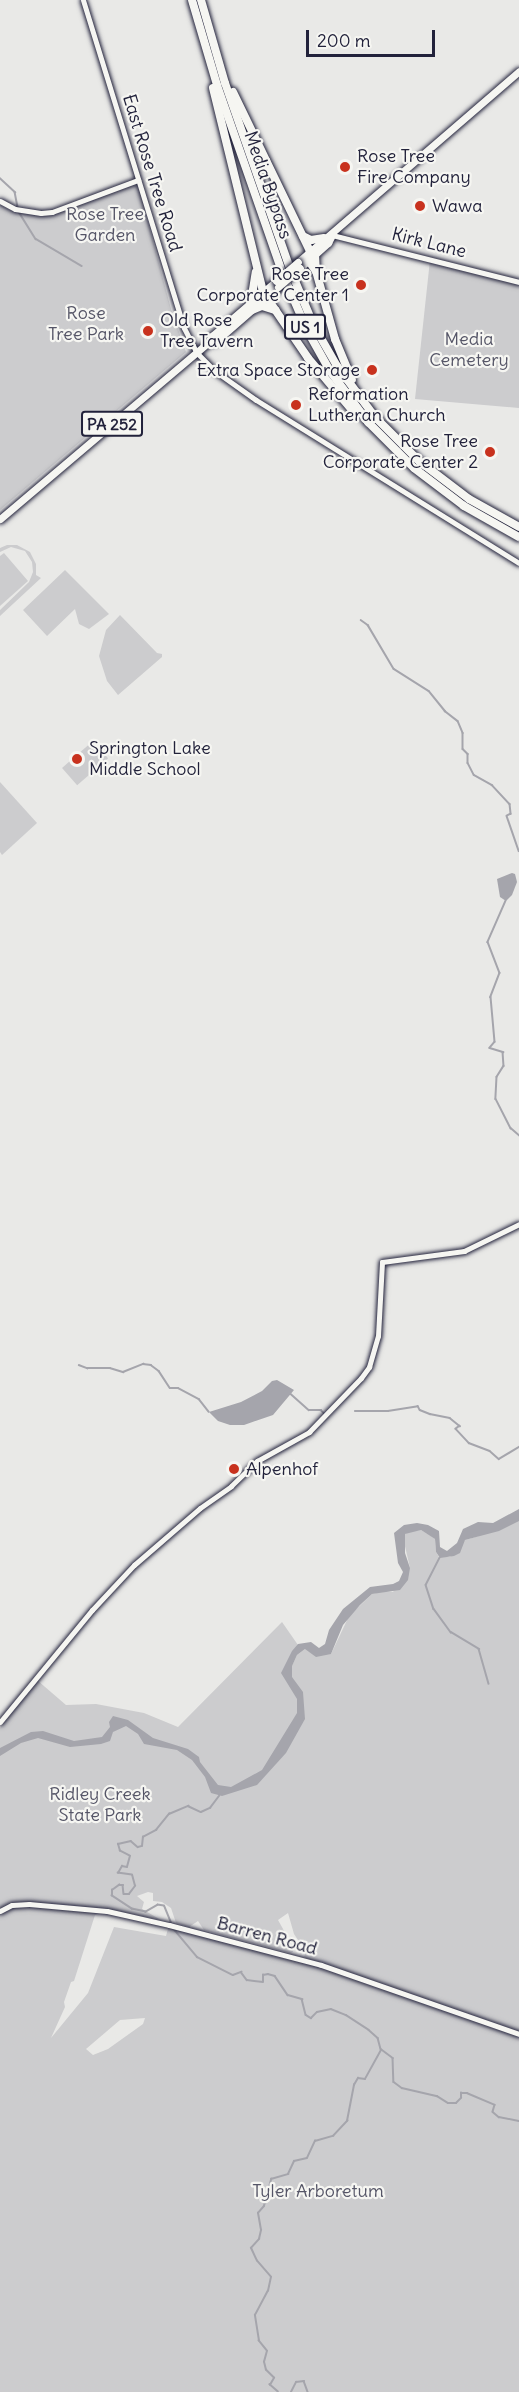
<!DOCTYPE html>
<html>
<head>
<meta charset="utf-8">
<style>
  body { margin:0 }
  #map { position:relative; width:519px; height:2392px; overflow:hidden; background:#e9e9e7; font-family:Delius,sans-serif }
  div>[style] { position:absolute }
  [style*='--x'] { left:calc(var(--x)*1px); top:calc(var(--y)*1px); width:calc(var(--w)*1px); rotate:calc(var(--a)*1deg) }
  .green>* { inset:0; background:#ccccce; transform-origin:0 0 }
  .water>* { inset:0; background:#a5a5ac }
  .stream>* { height:1.5px; margin:-0.75px; padding:0 0.75px; transform-origin:0.75px; border-radius:0.75px; background:#a5a5ac }
  .roads { filter:drop-shadow(0 0 2px #22223b) drop-shadow(0 0 2px #22223b) }
  .tertiary>* { height:5px; margin:-2.5px; padding:0 2.5px; transform-origin:2.5px; border-radius:2.5px; background:#f6f6f2 }
  .primary>* { height:7px; margin:-3.5px; padding:0 3.5px; transform-origin:3.5px; border-radius:3.5px; background:#f6f6f2 }
  .motorway>* { height:8px; margin:-4px; padding:0 4px; transform-origin:4px; border-radius:4px; background:#f6f6f2 }
  .bridges { filter:drop-shadow(0 0 2px #22223b) drop-shadow(0 0 2px #22223b) }
  .primary-bridge>* { height:7px; margin:-3.5px; padding:0 3.5px; transform-origin:3.5px; border-radius:3.5px; background:#f6f6f2 }
  .dots>* { width:16px; height:16px; translate:-50% -50%; box-sizing:border-box; border:3px solid #f6f6f2; border-radius:50% }
  span { translate:-50% -50%; white-space:nowrap; text-align:center; line-height:1.15; -webkit-text-stroke:4.5px #f6f6f2; paint-order:stroke }
  .shield-label span { padding:2px 4px; background:#f6f6f2; border:2px solid; border-radius:4px; -webkit-text-stroke-width:0 }
  .shield-label { font-size:16px; color:#22223b; font-weight:700 }
  .poi-label { font-size:18px; color:#22223b }
  .left { translate:0 -50%; text-align:left }
  .right { translate:-100% -50%; text-align:right }
  .street-label { font-size:18px; color:#22223b }
  .park-label { font-size:18px; color:#555567 }
  .scale { position:absolute; left:306px; top:30px; width:129px; height:27px; box-sizing:border-box; border:3px solid #22223b; border-top:0; padding-left:8px; font-size:18px; line-height:21px; white-space:nowrap; color:#22223b; -webkit-text-stroke:4px #f6f6f2; paint-order:stroke }
</style>
</head>
<body>
<div id="map">
  <div class="green">
    <div style="clip-path:polygon(132px 184px,139px 188px,171px 309px,186px 352px,0 510px,0 205px,9px 210px,42px 216px)"></div>
    <div style="clip-path:polygon(430px 260px,519px 284px,519px 408px,415px 399px)"></div>
    <div style="clip-path:polygon(7px 545px,17px 545px,30px 552px,36px 564px,36px 575px,41px 578px,0 616px,0 610px,29px 582px,33px 572px,32px 562px,25px 551px,11px 547px,0 552px,0 548px)"></div>
    <div style="clip-path:polygon(4px 553px,28px 581px,0 606px,0 556px)"></div>
    <div style="clip-path:polygon(65px 570px,109px 614px,89px 629px,79px 624px,75px 609px,47px 636px,23px 610px)"></div>
    <div style="clip-path:polygon(120px 615px,157px 653px,162px 654px,162px 657px,118px 695px,107px 681px,99px 656px,106px 630px)"></div>
    <div style="left:93px;top:741px;width:23px;height:41px;rotate:49deg"></div>
    <div style="clip-path:polygon(0 782px,37px 823px,2px 855px,0 852px)"></div>
    <div style="clip-path:polygon(evenodd,519px 1513px,519px 2392px,0 2392px,0 1728px,37px 1680px,66px 1705px,96px 1704px,144px 1713px,178px 1727px,282px 1622px,298px 1645px,292px 1665px,297px 1655px,305px 1649px,331px 1654px,349px 1616px,372px 1594px,384px 1591px,393px 1592px,410px 1568px,404px 1542px,405px 1534px,408px 1531px,421px 1530px,431px 1536px,435px 1539px,436px 1552px,439px 1557px,450px 1557px,465px 1540px,479px 1536px,519px 1513px,148px 1892px,153px 1893px,153px 1901px,162px 1902px,171px 1908px,176px 1923px,189px 1927px,198px 1921px,204px 1930px,290px 1953px,293px 1952px,292px 1945px,278px 1920px,288px 1913px,294px 1934px,306px 1952px,304px 1957px,309px 1959px,307px 1961px,169px 1925px,166px 1936px,114px 1927px,88px 1993px,51px 2038px,65px 2007px,64px 2002px,71px 1982px,74px 1981px,95px 1915px,109px 1909px,161px 1920px,142px 1909px,144px 1902px,137px 1896px,148px 1892px,519px 1513px,145px 2018px,143px 2024px,108px 2049px,93px 2055px,86px 2049px,120px 2020px,145px 2018px)"></div>
  </div>
  <div class="water">
    <div style="clip-path:polygon(512px 873px,515px 874px,517px 882px,512px 895px,506px 901px,500px 897px,497px 879px)"></div>
    <div style="clip-path:polygon(277px 1380px,294px 1390px,273px 1415px,244px 1425px,230px 1425px,218px 1421px,209px 1412px,241px 1402px,262px 1391px,272px 1381px)"></div>
    <div style="clip-path:polygon(519px 1509px,519px 1521px,499px 1531px,465px 1540px,460px 1553px,454px 1556px,440px 1558px,436px 1552px,435px 1539px,421px 1530px,405px 1534px,405px 1553px,410px 1568px,408px 1580px,400px 1590px,372px 1594px,360px 1605px,343px 1625px,331px 1654px,316px 1657px,305px 1649px,297px 1655px,292px 1666px,292px 1677px,303px 1692px,305px 1719px,286px 1753px,257px 1785px,222px 1796px,211px 1793px,205px 1777px,192px 1760px,177px 1750px,144px 1744px,138px 1734px,126px 1726px,113px 1732px,110px 1741px,101px 1744px,70px 1747px,38px 1738px,21px 1743px,0 1756px,0 1748px,31px 1732px,43px 1731px,74px 1741px,102px 1737px,110px 1727px,109px 1722px,113px 1716px,128px 1720px,153px 1738px,188px 1749px,199px 1757px,200px 1762px,218px 1785px,231px 1787px,262px 1770px,297px 1713px,297px 1699px,281px 1673px,292px 1651px,298px 1644px,311px 1642px,319px 1648px,325px 1644px,329px 1630px,343px 1609px,370px 1587px,393px 1584px,399px 1581px,403px 1572px,398px 1563px,394px 1533px,404px 1525px,417px 1523px,428px 1525px,439px 1531px,440px 1547px,447px 1551px,457px 1543px,463px 1529px,478px 1522px,493px 1523px)"></div>
  </div>
  <div class="stream">
    <div style="--x:0;--y:178;--w:21;--a:43"></div>
    <div style="--x:15;--y:192;--w:15;--a:79"></div>
    <div style="--x:19;--y:212;--w:32;--a:58"></div>
    <div style="--x:36;--y:239;--w:53;--a:30.4"></div>
    <div style="--x:361;--y:620;--w:9;--a:36"></div>
    <div style="--x:368;--y:625;--w:51;--a:59.4"></div>
    <div style="--x:394;--y:669;--w:41;--a:32.2"></div>
    <div style="--x:429;--y:691;--w:26;--a:51"></div>
    <div style="--x:445;--y:711;--w:16;--a:38"></div>
    <div style="--x:458;--y:721;--w:13;--a:67"></div>
    <div style="--x:463;--y:733;--w:16;--a:90"></div>
    <div style="--x:463;--y:749;--w:7;--a:45"></div>
    <div style="--x:468;--y:754;--w:9;--a:90"></div>
    <div style="--x:468;--y:763;--w:13;--a:63"></div>
    <div style="--x:474;--y:775;--w:21;--a:29"></div>
    <div style="--x:492;--y:785;--w:26;--a:47"></div>
    <div style="--x:510;--y:804;--w:10;--a:84"></div>
    <div style="--x:511;--y:814;--w:4;--a:153"></div>
    <div style="--x:507;--y:816;--w:37;--a:71"></div>
    <div style="--x:506;--y:901;--w:45;--a:113.7"></div>
    <div style="--x:488;--y:942;--w:33;--a:69"></div>
    <div style="--x:500;--y:973;--w:26;--a:111"></div>
    <div style="--x:491;--y:997;--w:45;--a:84.9"></div>
    <div style="--x:495;--y:1042;--w:8;--a:130"></div>
    <div style="--x:490;--y:1048;--w:14;--a:17"></div>
    <div style="--x:503;--y:1052;--w:14;--a:86"></div>
    <div style="--x:504;--y:1066;--w:13;--a:122"></div>
    <div style="--x:497;--y:1077;--w:22;--a:93"></div>
    <div style="--x:496;--y:1099;--w:33;--a:63"></div>
    <div style="--x:511;--y:1128;--w:11;--a:41"></div>
    <div style="--x:79;--y:1365;--w:9;--a:21"></div>
    <div style="--x:87;--y:1368;--w:23;--a:0"></div>
    <div style="--x:110;--y:1368;--w:14;--a:17"></div>
    <div style="--x:123;--y:1372;--w:22;--a:-22"></div>
    <div style="--x:143;--y:1364;--w:8;--a:7"></div>
    <div style="--x:151;--y:1365;--w:10;--a:37"></div>
    <div style="--x:159;--y:1371;--w:20;--a:57"></div>
    <div style="--x:170;--y:1388;--w:8;--a:0"></div>
    <div style="--x:178;--y:1388;--w:24;--a:28"></div>
    <div style="--x:199;--y:1399;--w:16;--a:52"></div>
    <div style="--x:291;--y:1394;--w:24;--a:42"></div>
    <div style="--x:309;--y:1410;--w:12;--a:0"></div>
    <div style="--x:321;--y:1410;--w:4;--a:45"></div>
    <div style="--x:355;--y:1411;--w:33;--a:0"></div>
    <div style="--x:388;--y:1411;--w:30;--a:-9"></div>
    <div style="--x:418;--y:1406;--w:4;--a:63"></div>
    <div style="--x:420;--y:1410;--w:11;--a:22"></div>
    <div style="--x:430;--y:1414;--w:20;--a:11"></div>
    <div style="--x:450;--y:1418;--w:13;--a:39"></div>
    <div style="--x:460;--y:1426;--w:5;--a:143"></div>
    <div style="--x:456;--y:1429;--w:19;--a:47"></div>
    <div style="--x:469;--y:1443;--w:22;--a:21"></div>
    <div style="--x:490;--y:1451;--w:12;--a:42"></div>
    <div style="--x:499;--y:1459;--w:23;--a:-31"></div>
    <div style="--x:440;--y:1558;--w:30;--a:117"></div>
    <div style="--x:426;--y:1585;--w:25;--a:72"></div>
    <div style="--x:434;--y:1609;--w:29;--a:54"></div>
    <div style="--x:451;--y:1632;--w:33;--a:31"></div>
    <div style="--x:479;--y:1649;--w:36;--a:74"></div>
    <div style="--x:171;--y:1923;--w:18;--a:-112"></div>
    <div style="--x:164;--y:1906;--w:6;--a:-171"></div>
    <div style="--x:158;--y:1905;--w:14;--a:150"></div>
    <div style="--x:146;--y:1912;--w:14;--a:-168"></div>
    <div style="--x:132;--y:1909;--w:24;--a:-147"></div>
    <div style="--x:112;--y:1896;--w:6;--a:-90"></div>
    <div style="--x:112;--y:1890;--w:9;--a:-36"></div>
    <div style="--x:119;--y:1885;--w:4;--a:0"></div>
    <div style="--x:123;--y:1885;--w:9;--a:84"></div>
    <div style="--x:124;--y:1894;--w:5;--a:0"></div>
    <div style="--x:129;--y:1894;--w:10;--a:-53"></div>
    <div style="--x:135;--y:1886;--w:11;--a:-105"></div>
    <div style="--x:132;--y:1875;--w:14;--a:-172"></div>
    <div style="--x:118;--y:1873;--w:8;--a:-60"></div>
    <div style="--x:122;--y:1866;--w:5;--a:11"></div>
    <div style="--x:127;--y:1867;--w:11;--a:-75"></div>
    <div style="--x:130;--y:1856;--w:11;--a:-153"></div>
    <div style="--x:120;--y:1851;--w:7;--a:-106"></div>
    <div style="--x:118;--y:1844;--w:13;--a:-13"></div>
    <div style="--x:131;--y:1841;--w:9;--a:41"></div>
    <div style="--x:138;--y:1847;--w:4;--a:-14"></div>
    <div style="--x:142;--y:1846;--w:9;--a:-84"></div>
    <div style="--x:143;--y:1837;--w:15;--a:-28"></div>
    <div style="--x:156;--y:1830;--w:21;--a:-51"></div>
    <div style="--x:169;--y:1814;--w:21;--a:-23"></div>
    <div style="--x:188;--y:1806;--w:14;--a:25"></div>
    <div style="--x:201;--y:1812;--w:10;--a:-24"></div>
    <div style="--x:210;--y:1808;--w:15;--a:-53"></div>
    <div style="--x:173;--y:1928;--w:38;--a:50"></div>
    <div style="--x:197;--y:1957;--w:40;--a:26.6"></div>
    <div style="--x:233;--y:1975;--w:9;--a:-21"></div>
    <div style="--x:241;--y:1972;--w:10;--a:53"></div>
    <div style="--x:247;--y:1980;--w:16;--a:7"></div>
    <div style="--x:263;--y:1982;--w:7;--a:-90"></div>
    <div style="--x:263;--y:1975;--w:5;--a:-11"></div>
    <div style="--x:268;--y:1974;--w:7;--a:16"></div>
    <div style="--x:275;--y:1976;--w:23;--a:56"></div>
    <div style="--x:288;--y:1995;--w:15;--a:16"></div>
    <div style="--x:302;--y:1999;--w:16;--a:76"></div>
    <div style="--x:306;--y:2015;--w:6;--a:31"></div>
    <div style="--x:311;--y:2018;--w:8;--a:-45"></div>
    <div style="--x:317;--y:2012;--w:14;--a:-12"></div>
    <div style="--x:331;--y:2009;--w:16;--a:22"></div>
    <div style="--x:346;--y:2015;--w:27;--a:33"></div>
    <div style="--x:369;--y:2030;--w:12;--a:42"></div>
    <div style="--x:378;--y:2038;--w:11;--a:75"></div>
    <div style="--x:381;--y:2049;--w:15;--a:37"></div>
    <div style="--x:393;--y:2058;--w:24;--a:88"></div>
    <div style="--x:394;--y:2082;--w:10;--a:37"></div>
    <div style="--x:402;--y:2088;--w:36;--a:13"></div>
    <div style="--x:437;--y:2096;--w:13;--a:32"></div>
    <div style="--x:448;--y:2103;--w:8;--a:0"></div>
    <div style="--x:456;--y:2103;--w:7;--a:-45"></div>
    <div style="--x:461;--y:2098;--w:5;--a:-90"></div>
    <div style="--x:461;--y:2093;--w:6;--a:0"></div>
    <div style="--x:467;--y:2093;--w:30;--a:23"></div>
    <div style="--x:495;--y:2105;--w:7;--a:106"></div>
    <div style="--x:493;--y:2112;--w:8;--a:40"></div>
    <div style="--x:499;--y:2117;--w:20;--a:11"></div>
    <div style="--x:278;--y:2392;--w:11;--a:-139"></div>
    <div style="--x:270;--y:2385;--w:8;--a:-60"></div>
    <div style="--x:274;--y:2378;--w:11;--a:-135"></div>
    <div style="--x:266;--y:2370;--w:8;--a:-104"></div>
    <div style="--x:264;--y:2362;--w:11;--a:-75"></div>
    <div style="--x:267;--y:2351;--w:13;--a:-129"></div>
    <div style="--x:259;--y:2341;--w:26;--a:-99"></div>
    <div style="--x:255;--y:2315;--w:27;--a:-62"></div>
    <div style="--x:268;--y:2291;--w:14;--a:-78"></div>
    <div style="--x:271;--y:2277;--w:21;--a:-131"></div>
    <div style="--x:257;--y:2261;--w:14;--a:-115"></div>
    <div style="--x:251;--y:2248;--w:12;--a:-48"></div>
    <div style="--x:259;--y:2239;--w:9;--a:-77"></div>
    <div style="--x:261;--y:2230;--w:17;--a:-100"></div>
    <div style="--x:258;--y:2213;--w:9;--a:-49"></div>
    <div style="--x:264;--y:2206;--w:28;--a:-75"></div>
    <div style="--x:271;--y:2179;--w:18;--a:-16"></div>
    <div style="--x:288;--y:2174;--w:14;--a:-65"></div>
    <div style="--x:294;--y:2161;--w:13;--a:-13"></div>
    <div style="--x:307;--y:2158;--w:19;--a:-65"></div>
    <div style="--x:315;--y:2141;--w:19;--a:-16"></div>
    <div style="--x:333;--y:2136;--w:21;--a:-47"></div>
    <div style="--x:347;--y:2121;--w:37;--a:-79"></div>
    <div style="--x:354;--y:2085;--w:8;--a:-60"></div>
    <div style="--x:358;--y:2078;--w:7;--a:8"></div>
    <div style="--x:365;--y:2079;--w:33;--a:-61"></div>
    <div style="--x:291;--y:2392;--w:11;--a:-63"></div>
    <div style="--x:296;--y:2382;--w:8;--a:-7"></div>
    <div style="--x:304;--y:2381;--w:12;--a:70"></div>
  </div>
  <div class="roads">
    <div class="tertiary">
      <div style="--x:83;--y:0;--w:343;--a:72.9"></div>
      <div style="--x:184;--y:328;--w:28;--a:63"></div>
      <div style="--x:197;--y:353;--w:25;--a:45"></div>
      <div style="--x:215;--y:371;--w:50;--a:35.3"></div>
      <div style="--x:256;--y:400;--w:309;--a:31.8"></div>
      <div style="--x:0;--y:201;--w:17;--a:28"></div>
      <div style="--x:15;--y:209;--w:26;--a:9"></div>
      <div style="--x:41;--y:213;--w:11;--a:-5"></div>
      <div style="--x:52;--y:212;--w:92;--a:-20.4"></div>
      <div style="--x:332;--y:235;--w:193;--a:14.1"></div>
      <div style="--x:0;--y:1722;--w:145;--a:-50.6"></div>
      <div style="--x:92;--y:1610;--w:62;--a:-47"></div>
      <div style="--x:134;--y:1565;--w:87;--a:-40.8"></div>
      <div style="--x:200;--y:1508;--w:38;--a:-35"></div>
      <div style="--x:231;--y:1486;--w:36;--a:-44"></div>
      <div style="--x:257;--y:1461;--w:60;--a:-29.1"></div>
      <div style="--x:309;--y:1432;--w:75;--a:-46.1"></div>
      <div style="--x:361;--y:1378;--w:14;--a:-54"></div>
      <div style="--x:369;--y:1367;--w:32;--a:-74"></div>
      <div style="--x:378;--y:1336;--w:74;--a:-86.9"></div>
      <div style="--x:382;--y:1262;--w:83;--a:-7.6"></div>
      <div style="--x:464;--y:1251;--w:61;--a:-26.1"></div>
      <div style="--x:0;--y:1911;--w:13;--a:-27"></div>
      <div style="--x:12;--y:1905;--w:17;--a:-3"></div>
      <div style="--x:29;--y:1904;--w:78;--a:5.1"></div>
      <div style="--x:107;--y:1911;--w:64;--a:12.7"></div>
      <div style="--x:169;--y:1925;--w:157;--a:14.7"></div>
      <div style="--x:321;--y:1965;--w:210;--a:19.2"></div>
    </div>
    <div class="primary">
      <div style="--x:298;--y:262;--w:292;--a:-40.8"></div>
      <div style="--x:300;--y:268;--w:38;--a:-42"></div>
      <div style="--x:328;--y:243;--w:9;--a:-63"></div>
      <div style="--x:209;--y:342;--w:7;--a:-8"></div>
      <div style="--x:216;--y:341;--w:82;--a:-41.1"></div>
      <div style="--x:0;--y:519;--w:274;--a:-40.3"></div>
      <div style="--x:209;--y:342;--w:7;--a:-63"></div>
      <div style="--x:212;--y:336;--w:84;--a:-40.7"></div>
    </div>
    <div class="motorway">
      <div style="--x:192;--y:0;--w:89;--a:73.6"></div>
      <div style="--x:217;--y:85;--w:198;--a:70.8"></div>
      <div style="--x:282;--y:272;--w:63;--a:66.7"></div>
      <div style="--x:307;--y:330;--w:47;--a:60.7"></div>
      <div style="--x:330;--y:371;--w:64;--a:53.3"></div>
      <div style="--x:368;--y:422;--w:65;--a:45"></div>
      <div style="--x:414;--y:468;--w:63;--a:37.2"></div>
      <div style="--x:464;--y:506;--w:63;--a:29.4"></div>
      <div style="--x:201;--y:0;--w:86;--a:73.9"></div>
      <div style="--x:225;--y:83;--w:197;--a:70.7"></div>
      <div style="--x:290;--y:269;--w:62;--a:67.2"></div>
      <div style="--x:314;--y:326;--w:46;--a:60.1"></div>
      <div style="--x:337;--y:366;--w:64;--a:53.3"></div>
      <div style="--x:375;--y:417;--w:62;--a:45"></div>
      <div style="--x:419;--y:461;--w:63;--a:37.2"></div>
      <div style="--x:469;--y:499;--w:57;--a:29.2"></div>
      <div style="--x:213;--y:88;--w:210;--a:76.2"></div>
      <div style="--x:263;--y:292;--w:80;--a:55.7"></div>
      <div style="--x:308;--y:358;--w:70;--a:49.7"></div>
      <div style="--x:233;--y:92;--w:177;--a:64.2"></div>
      <div style="--x:310;--y:251;--w:9;--a:103"></div>
      <div style="--x:308;--y:260;--w:14;--a:54"></div>
      <div style="--x:303;--y:236;--w:9;--a:27"></div>
      <div style="--x:311;--y:240;--w:13;--a:-9"></div>
      <div style="--x:315;--y:254;--w:17;--a:87"></div>
      <div style="--x:316;--y:271;--w:71;--a:74.4"></div>
      <div style="--x:335;--y:339;--w:44;--a:67.5"></div>
      <div style="--x:251;--y:302;--w:30;--a:-81"></div>
      <div style="--x:252;--y:310;--w:11;--a:-22"></div>
      <div style="--x:262;--y:306;--w:14;--a:17"></div>
    </div>
  </div>
  <div class="bridges">
    <div class="primary-bridge">
      <div style="--x:276;--y:281;--w:29;--a:-41"></div>
      <div style="--x:278;--y:287;--w:29;--a:-41"></div>
    </div>
  </div>
  <div class="dots">
    <div style="left:345px;top:167px;background:#c8321e"></div>
    <div style="left:420px;top:206px;background:#c8321e"></div>
    <div style="left:361px;top:285px;background:#c8321e"></div>
    <div style="left:148px;top:331px;background:#c8321e"></div>
    <div style="left:372px;top:370px;background:#c8321e"></div>
    <div style="left:296px;top:405px;background:#c8321e"></div>
    <div style="left:490px;top:452px;background:#c8321e"></div>
    <div style="left:77px;top:759px;background:#c8321e"></div>
    <div style="left:234px;top:1469px;background:#c8321e"></div>
  </div>
  <div class="shield-label">
    <span style="left:305px;top:327px">US 1</span>
    <span style="left:112px;top:424px">PA 252</span>
  </div>
  <div class="poi-label">
    <span class="left" style="left:357px;top:167px">Rose Tree<br>Fire Company</span>
    <span class="left" style="left:432px;top:206px">Wawa</span>
    <span class="right" style="left:349px;top:285px">Rose Tree<br>Corporate Center 1</span>
    <span class="left" style="left:160px;top:331px">Old Rose<br>Tree Tavern</span>
    <span class="right" style="left:360px;top:370px">Extra Space Storage</span>
    <span class="left" style="left:308px;top:405px">Reformation<br>Lutheran Church</span>
    <span class="right" style="left:478px;top:452px">Rose Tree<br>Corporate Center 2</span>
    <span class="left" style="left:89px;top:759px">Springton Lake<br>Middle School</span>
    <span class="left" style="left:246px;top:1469px">Alpenhof</span>
  </div>
  <div class="street-label">
    <span style="left:152px;top:173px;rotate:73deg">East Rose Tree Road</span>
    <span style="left:268px;top:185px;rotate:71deg">Media Bypass</span>
    <span style="left:429px;top:243px;rotate:14deg">Kirk Lane</span>
    <span style="left:267px;top:1936px;rotate:15deg">Barren Road</span>
  </div>
  <div class="park-label">
    <span style="left:105px;top:225px">Rose Tree<br>Garden</span>
    <span style="left:86px;top:324px">Rose<br>Tree Park</span>
    <span style="left:469px;top:350px">Media<br>Cemetery</span>
    <span style="left:100px;top:1805px">Ridley Creek<br>State Park</span>
    <span style="left:318px;top:2191px">Tyler Arboretum</span>
  </div>
  <div class="scale">200 m</div>
</div>
</body>
</html>
